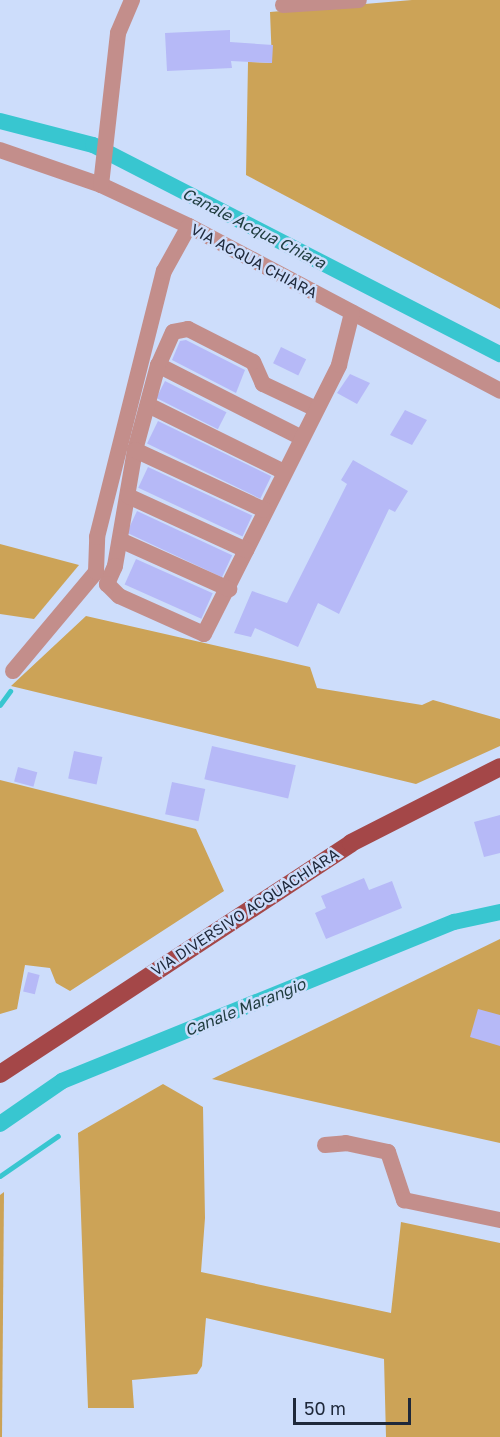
<!DOCTYPE html>
<html>
<head>
<meta charset="utf-8">
<style>
  body { margin:0 }
  #map { position:relative; width:500px; height:1437px; overflow:hidden; background:#cdddfb; font-family:"Golos Text",sans-serif }
  div>[style] { position:absolute }
  [style*='--x'] { left:calc(var(--x)*1px); top:calc(var(--y)*1px); width:calc(var(--w)*1px); rotate:calc(var(--a)*1deg) }
  .green>* { inset:0; background:#cca357 }
  .stream>* { height:4.5px; margin:-2.25px; padding:0 2.25px; transform-origin:2.25px; border-radius:2.25px; background:#38c6d0 }
  .canal>* { height:16px; margin:-8px; padding:0 8px; transform-origin:8px; border-radius:8px; background:#38c6d0 }
  .building>* { inset:0; background:#b6b9f7; transform-origin:0 0 }
  .minor>* { height:16px; margin:-8px; padding:0 8px; transform-origin:8px; border-radius:8px; background:#c38e8b }
  .major>* { height:18px; margin:-9px; padding:0 9px; transform-origin:9px; border-radius:9px; background:#a44748 }
  span { translate:-50% -50%; white-space:nowrap; text-align:center; line-height:1.15; -webkit-text-stroke:5px #cdddfb; paint-order:stroke }
  .street-label { font-size:15px; color:#1e283a }
  .water-label { font-size:16px; color:#1e3b3e; font-style:italic }
  .scale { position:absolute; left:293px; top:1398px; width:118px; height:27px; box-sizing:border-box; border:3px solid #1e283a; border-top:0; padding-left:8px; font-size:18px; line-height:21px; white-space:nowrap; color:#1e283a; -webkit-text-stroke:4px #cdddfb; paint-order:stroke }
</style>
</head>
<body>
<div id="map">
  <div class="green">
    <div style="clip-path:polygon(412px 0,500px 0,500px 309px,246px 175px,248px 62px,272px 63px,270px 12px)"></div>
    <div style="clip-path:polygon(0 544px,79px 565px,34px 619px,0 614px)"></div>
    <div style="clip-path:polygon(86px 616px,310px 667px,317px 688px,422px 705px,433px 700px,500px 719px,500px 746px,416px 784px,11px 686px)"></div>
    <div style="clip-path:polygon(0 780px,196px 829px,224px 891px,70px 991px,56px 983px,50px 968px,25px 965px,17px 1009px,0 1014px)"></div>
    <div style="clip-path:polygon(500px 939px,500px 1143px,212px 1079px)"></div>
    <div style="clip-path:polygon(163px 1084px,203px 1107px,205px 1218px,201px 1272px,391px 1313px,401px 1222px,500px 1243px,500px 1437px,386px 1437px,384px 1359px,206px 1318px,202px 1366px,197px 1374px,132px 1380px,134px 1408px,88px 1408px,78px 1133px)"></div>
    <div style="clip-path:polygon(4px 1192px,2px 1437px,0 1437px,0 1195px)"></div>
  </div>
  <div class="stream">
    <div style="--x:0;--y:705;--w:17;--a:-54"></div>
    <div style="--x:0;--y:1176;--w:70;--a:-34.6"></div>
  </div>
  <div class="canal">
    <div style="--x:0;--y:121;--w:96;--a:14.5"></div>
    <div style="--x:93;--y:145;--w:458;--a:27.2"></div>
    <div style="--x:0;--y:1124;--w:75;--a:-34.7"></div>
    <div style="--x:62;--y:1081;--w:423;--a:-22.1"></div>
    <div style="--x:454;--y:922;--w:47;--a:-12.3"></div>
  </div>
  <div class="building">
    <div style="clip-path:polygon(230px 30px,230px 42px,273px 45px,272px 63px,231px 61px,232px 68px,167px 71px,165px 33px)"></div>
    <div style="clip-path:polygon(186px 340px,245px 370px,236px 393px,172px 360px,180px 341px)"></div>
    <div style="left:281px;top:347px;width:28px;height:18px;rotate:26deg"></div>
    <div style="clip-path:polygon(350px 374px,370px 383px,357px 404px,337px 393px)"></div>
    <div style="left:165px;top:381px;width:69px;height:19px;rotate:27deg"></div>
    <div style="clip-path:polygon(405px 410px,427px 420px,412px 445px,390px 435px)"></div>
    <div style="left:158px;top:421px;width:126px;height:25px;rotate:26deg"></div>
    <div style="clip-path:polygon(353px 460px,408px 491px,395px 512px,389px 509px,339px 614px,318px 603px,298px 647px,255px 628px,251px 637px,234px 633px,252px 591px,287px 603px,347px 484px,341px 480px)"></div>
    <div style="left:148px;top:467px;width:115px;height:23px;rotate:25deg"></div>
    <div style="left:137px;top:511px;width:105px;height:24px;rotate:25deg"></div>
    <div style="left:136px;top:559px;width:84px;height:28px;rotate:24deg"></div>
    <div style="left:212px;top:746px;width:86px;height:34px;rotate:13deg"></div>
    <div style="left:74px;top:751px;width:29px;height:28px;rotate:12deg"></div>
    <div style="left:18px;top:767px;width:20px;height:15px;rotate:15deg"></div>
    <div style="left:172px;top:782px;width:34px;height:33px;rotate:12deg"></div>
    <div style="clip-path:polygon(500px 815px,500px 853px,484px 857px,474px 822px)"></div>
    <div style="clip-path:polygon(364px 878px,369px 890px,392px 881px,402px 908px,326px 939px,315px 913px,326px 908px,321px 896px)"></div>
    <div style="left:28px;top:972px;width:12px;height:20px;rotate:14deg"></div>
    <div style="clip-path:polygon(478px 1009px,500px 1015px,500px 1046px,470px 1037px)"></div>
  </div>
  <div class="minor">
    <div style="--x:283;--y:5;--w:76;--a:-3.8"></div>
    <div style="--x:0;--y:150;--w:107;--a:19.1"></div>
    <div style="--x:101;--y:185;--w:97;--a:25"></div>
    <div style="--x:189;--y:226;--w:352;--a:27.9"></div>
    <div style="--x:101;--y:185;--w:153;--a:-83.6"></div>
    <div style="--x:118;--y:33;--w:36;--a:-67"></div>
    <div style="--x:158;--y:365;--w:159;--a:26.9"></div>
    <div style="--x:148;--y:405;--w:152;--a:26.2"></div>
    <div style="--x:316;--y:409;--w:59;--a:-154.7"></div>
    <div style="--x:263;--y:384;--w:24;--a:-114"></div>
    <div style="--x:253;--y:362;--w:73;--a:-153.1"></div>
    <div style="--x:188;--y:329;--w:15;--a:169"></div>
    <div style="--x:173;--y:332;--w:36;--a:114"></div>
    <div style="--x:158;--y:365;--w:88;--a:105.1"></div>
    <div style="--x:135;--y:450;--w:118;--a:99.8"></div>
    <div style="--x:115;--y:566;--w:20;--a:114"></div>
    <div style="--x:107;--y:584;--w:17;--a:45"></div>
    <div style="--x:119;--y:596;--w:93;--a:24.1"></div>
    <div style="--x:204;--y:634;--w:301;--a:-63.3"></div>
    <div style="--x:339;--y:365;--w:54;--a:-76"></div>
    <div style="--x:135;--y:450;--w:142;--a:24.9"></div>
    <div style="--x:128;--y:496;--w:130;--a:24.6"></div>
    <div style="--x:120;--y:540;--w:120;--a:24.2"></div>
    <div style="--x:13;--y:671;--w:129;--a:-50"></div>
    <div style="--x:96;--y:572;--w:35;--a:-88"></div>
    <div style="--x:97;--y:537;--w:274;--a:-75.9"></div>
    <div style="--x:164;--y:271;--w:51;--a:-60.9"></div>
    <div style="--x:325;--y:1145;--w:21;--a:-5"></div>
    <div style="--x:346;--y:1143;--w:43;--a:12.1"></div>
    <div style="--x:388;--y:1152;--w:51;--a:71.6"></div>
    <div style="--x:404;--y:1200;--w:98;--a:11.8"></div>
  </div>
  <div class="major">
    <div style="--x:0;--y:1074;--w:420;--a:-33.3"></div>
    <div style="--x:351;--y:843;--w:167;--a:-27"></div>
  </div>
  <div class="street-label">
    <span style="left:254px;top:261px;rotate:28deg">VIA ACQUA CHIARA</span>
    <span style="left:245px;top:912px;rotate:-33deg">VIA DIVERSIVO ACQUACHIARA</span>
  </div>
  <div class="water-label">
    <span style="left:254px;top:228px;rotate:27deg">Canale Acqua Chiara</span>
    <span style="left:245px;top:1007px;rotate:-22deg">Canale Marangio</span>
  </div>
  <div class="scale">50 m</div>
</div>
</body>
</html>
